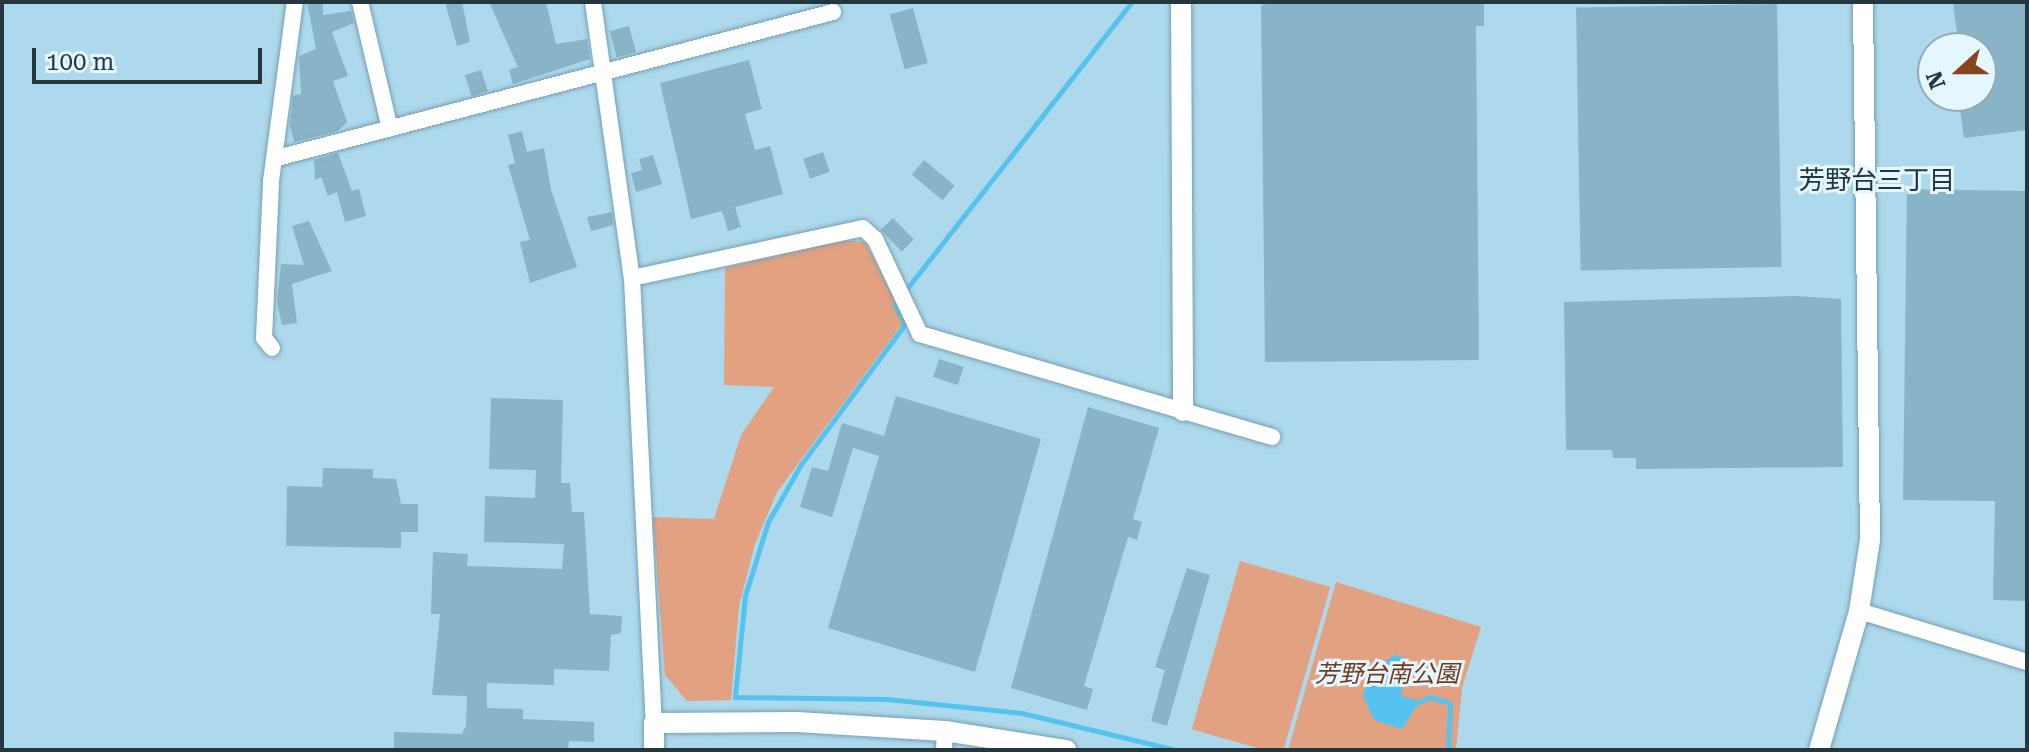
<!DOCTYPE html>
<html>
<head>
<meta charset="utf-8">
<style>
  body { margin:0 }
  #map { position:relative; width:2029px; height:752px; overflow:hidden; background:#aed9ed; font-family:"Roboto Serif","Noto Sans JP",serif }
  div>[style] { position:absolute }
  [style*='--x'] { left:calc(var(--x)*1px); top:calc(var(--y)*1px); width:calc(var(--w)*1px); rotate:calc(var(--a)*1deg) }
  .green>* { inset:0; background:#e2a181; transform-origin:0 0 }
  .water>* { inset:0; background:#56c3ee }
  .stream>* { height:5px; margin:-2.5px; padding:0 2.5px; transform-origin:2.5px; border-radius:2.5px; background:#56c3ee }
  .building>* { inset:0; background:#89b3c6; transform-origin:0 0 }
  .roads { filter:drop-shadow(0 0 2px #76a0b2) drop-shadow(0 0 2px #76a0b2) }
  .minor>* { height:16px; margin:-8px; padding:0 8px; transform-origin:8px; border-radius:8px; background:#fff }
  .tertiary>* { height:20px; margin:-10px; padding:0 10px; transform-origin:10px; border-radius:10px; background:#fff }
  span { translate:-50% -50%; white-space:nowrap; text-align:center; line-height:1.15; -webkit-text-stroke:6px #e4f6fe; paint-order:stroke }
  .park-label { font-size:24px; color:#713a1d; font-style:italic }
  .neighbourhood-label { font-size:26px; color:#25373e }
  .frame { position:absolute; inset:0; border:4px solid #25373e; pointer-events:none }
  .north { position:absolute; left:1917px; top:32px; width:80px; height:80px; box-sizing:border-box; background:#e4f6fe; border:2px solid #98aab1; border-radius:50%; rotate:249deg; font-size:22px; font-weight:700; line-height:32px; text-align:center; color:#25373e }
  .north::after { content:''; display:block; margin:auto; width:28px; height:36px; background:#8a441d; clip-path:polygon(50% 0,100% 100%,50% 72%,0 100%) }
  .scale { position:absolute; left:32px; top:48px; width:230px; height:36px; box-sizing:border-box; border:4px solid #25373e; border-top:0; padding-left:10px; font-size:24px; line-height:28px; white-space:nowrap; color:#25373e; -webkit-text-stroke:6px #e4f6fe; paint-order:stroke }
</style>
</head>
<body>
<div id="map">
  <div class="green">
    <div style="clip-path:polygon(843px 240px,865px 242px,906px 319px,777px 492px,755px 544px,739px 606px,731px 700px,687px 701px,665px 675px,653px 517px,714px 519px,741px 435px,774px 387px,724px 385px,725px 268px)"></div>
    <div style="left:1240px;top:561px;width:94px;height:175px;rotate:16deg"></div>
    <div style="clip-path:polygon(1336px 582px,1481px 627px,1462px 688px,1456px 750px,1288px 750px)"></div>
  </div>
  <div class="water">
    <div style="clip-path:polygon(1395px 655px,1405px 658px,1413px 672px,1403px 681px,1401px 696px,1420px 701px,1402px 729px,1374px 720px,1363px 696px,1369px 672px)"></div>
  </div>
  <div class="stream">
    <div style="--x:905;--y:291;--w:367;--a:-51.9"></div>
    <div style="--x:899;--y:299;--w:7;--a:124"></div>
    <div style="--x:895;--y:305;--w:21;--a:62"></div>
    <div style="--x:905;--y:324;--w:177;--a:126.5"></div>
    <div style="--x:800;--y:466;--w:64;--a:119.7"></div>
    <div style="--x:768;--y:522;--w:77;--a:107.3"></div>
    <div style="--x:745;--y:596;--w:101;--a:95.7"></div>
    <div style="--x:735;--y:697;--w:152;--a:0.8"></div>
    <div style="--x:887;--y:699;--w:136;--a:5.9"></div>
    <div style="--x:1022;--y:713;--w:158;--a:13.5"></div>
    <div style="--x:1414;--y:704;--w:17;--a:-24"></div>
    <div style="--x:1430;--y:697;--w:21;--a:17"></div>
    <div style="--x:1450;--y:703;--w:47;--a:92.4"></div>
  </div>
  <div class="building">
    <div style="clip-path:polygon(307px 2px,323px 2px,323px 15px,351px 11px,354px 23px,332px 32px,348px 76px,333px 81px,347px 122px,338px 131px,294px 142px,290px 125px,293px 96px,301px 94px,299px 56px,316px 49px)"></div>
    <div style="clip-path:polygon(445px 2px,462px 2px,470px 42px,457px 46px)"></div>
    <div style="clip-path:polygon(489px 2px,546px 2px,556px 44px,587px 39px,590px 59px,513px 84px,509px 70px,518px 67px)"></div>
    <div style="clip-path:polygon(1281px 2px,1484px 3px,1484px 26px,1476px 26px,1479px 360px,1265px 362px,1261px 5px)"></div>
    <div style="clip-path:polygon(1953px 2px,2027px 2px,2027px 130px,1964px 138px,1959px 102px,1981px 96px,1981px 48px,1959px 48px)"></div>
    <div style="left:1777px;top:4px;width:263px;height:201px;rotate:89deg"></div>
    <div style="left:913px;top:8px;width:57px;height:24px;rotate:75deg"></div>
    <div style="left:629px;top:26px;width:27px;height:20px;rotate:75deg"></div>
    <div style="clip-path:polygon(749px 60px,762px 109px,745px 114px,755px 150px,770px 146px,783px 194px,735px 207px,741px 227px,728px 231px,722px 211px,691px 219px,660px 83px)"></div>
    <div style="left:481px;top:70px;width:22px;height:17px;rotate:72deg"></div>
    <div style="clip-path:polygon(522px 131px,527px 152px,544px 148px,551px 190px,577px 267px,530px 283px,520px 242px,530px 240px,508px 165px,515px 163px,508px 135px)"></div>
    <div style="left:823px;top:152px;width:21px;height:21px;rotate:71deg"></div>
    <div style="clip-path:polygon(338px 153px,352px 191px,359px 189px,366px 216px,345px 222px,337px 192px,328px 196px,321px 177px,315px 180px,314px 160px)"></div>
    <div style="clip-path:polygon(653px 155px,662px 184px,636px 192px,631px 173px,642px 170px,639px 159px)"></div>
    <div style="left:924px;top:160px;width:40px;height:19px;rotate:40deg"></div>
    <div style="clip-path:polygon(1907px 189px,2027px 191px,2027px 601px,1993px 600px,1995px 501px,1903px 500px)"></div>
    <div style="clip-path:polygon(612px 212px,613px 225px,591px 231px,587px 217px)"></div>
    <div style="left:893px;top:218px;width:30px;height:17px;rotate:46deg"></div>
    <div style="clip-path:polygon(309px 221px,332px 271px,292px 284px,297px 323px,282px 325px,277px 302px,281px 264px,304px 265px,292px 226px)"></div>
    <div style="clip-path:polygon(1796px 296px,1841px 299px,1843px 467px,1636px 469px,1636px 458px,1613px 458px,1612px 450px,1566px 450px,1564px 302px)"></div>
    <div style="left:939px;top:359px;width:26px;height:19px;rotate:18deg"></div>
    <div style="clip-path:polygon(896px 396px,1041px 439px,975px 672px,828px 628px,879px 456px,853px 448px,832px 517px,800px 507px,812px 467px,828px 471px,842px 423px,884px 436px)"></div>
    <div style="clip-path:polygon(491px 398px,563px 400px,561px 483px,570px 483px,572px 512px,584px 512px,590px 614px,622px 616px,621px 633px,611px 635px,609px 671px,554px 669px,554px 685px,487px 683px,487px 708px,523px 709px,523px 719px,594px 722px,594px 742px,569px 741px,568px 750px,394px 750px,394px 732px,462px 734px,466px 726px,467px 696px,432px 695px,440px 614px,431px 614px,433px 552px,468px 554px,467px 566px,562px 569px,564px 544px,484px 542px,485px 496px,535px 498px,536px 470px,489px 469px)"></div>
    <div style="clip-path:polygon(1088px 407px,1159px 428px,1133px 519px,1142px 522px,1137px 540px,1128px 537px,1084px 686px,1093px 689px,1087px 710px,1011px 688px)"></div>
    <div style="clip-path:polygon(323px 468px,373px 469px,373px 478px,396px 479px,401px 504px,418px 504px,418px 532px,401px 532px,401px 548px,286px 546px,287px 486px,322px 487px)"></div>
    <div style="clip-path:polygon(1187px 568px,1210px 575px,1167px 726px,1151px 721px,1165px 670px,1155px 667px)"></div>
  </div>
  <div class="roads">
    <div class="minor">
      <div style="--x:360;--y:2;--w:130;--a:76.7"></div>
      <div style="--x:593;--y:2;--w:279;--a:82"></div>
      <div style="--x:632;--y:278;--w:446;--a:87.2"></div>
      <div style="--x:277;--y:158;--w:575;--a:-14.71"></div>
      <div style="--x:632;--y:278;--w:236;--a:-12.2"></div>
      <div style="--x:863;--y:228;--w:16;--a:43"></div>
      <div style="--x:875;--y:239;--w:105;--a:64.7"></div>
      <div style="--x:920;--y:334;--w:367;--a:16.3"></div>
      <div style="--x:272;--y:348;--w:13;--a:-129"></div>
      <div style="--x:264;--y:338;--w:157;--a:-87.4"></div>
      <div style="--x:271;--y:181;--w:181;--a:-82.4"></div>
      <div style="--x:1859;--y:611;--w:176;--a:16.9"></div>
      <div style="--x:944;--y:750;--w:19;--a:-87"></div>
    </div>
    <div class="tertiary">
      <div style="--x:1181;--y:2;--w:409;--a:89.7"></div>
      <div style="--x:654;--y:750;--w:27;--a:-90"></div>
      <div style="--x:654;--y:723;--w:143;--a:-0.4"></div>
      <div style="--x:797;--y:722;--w:148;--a:3.5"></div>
      <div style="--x:945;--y:731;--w:123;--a:8.9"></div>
      <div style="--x:1819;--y:750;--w:145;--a:-73.9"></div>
      <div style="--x:1859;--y:611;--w:72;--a:-81.2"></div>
      <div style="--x:1870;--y:540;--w:538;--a:-90.75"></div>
    </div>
  </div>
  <div class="park-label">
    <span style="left:1387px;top:675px">芳野台南公園</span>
  </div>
  <div class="neighbourhood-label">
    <span style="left:1877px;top:181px">芳野台三丁目</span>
  </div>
  <div class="frame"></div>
  <div class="north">N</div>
  <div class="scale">100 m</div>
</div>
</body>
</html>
